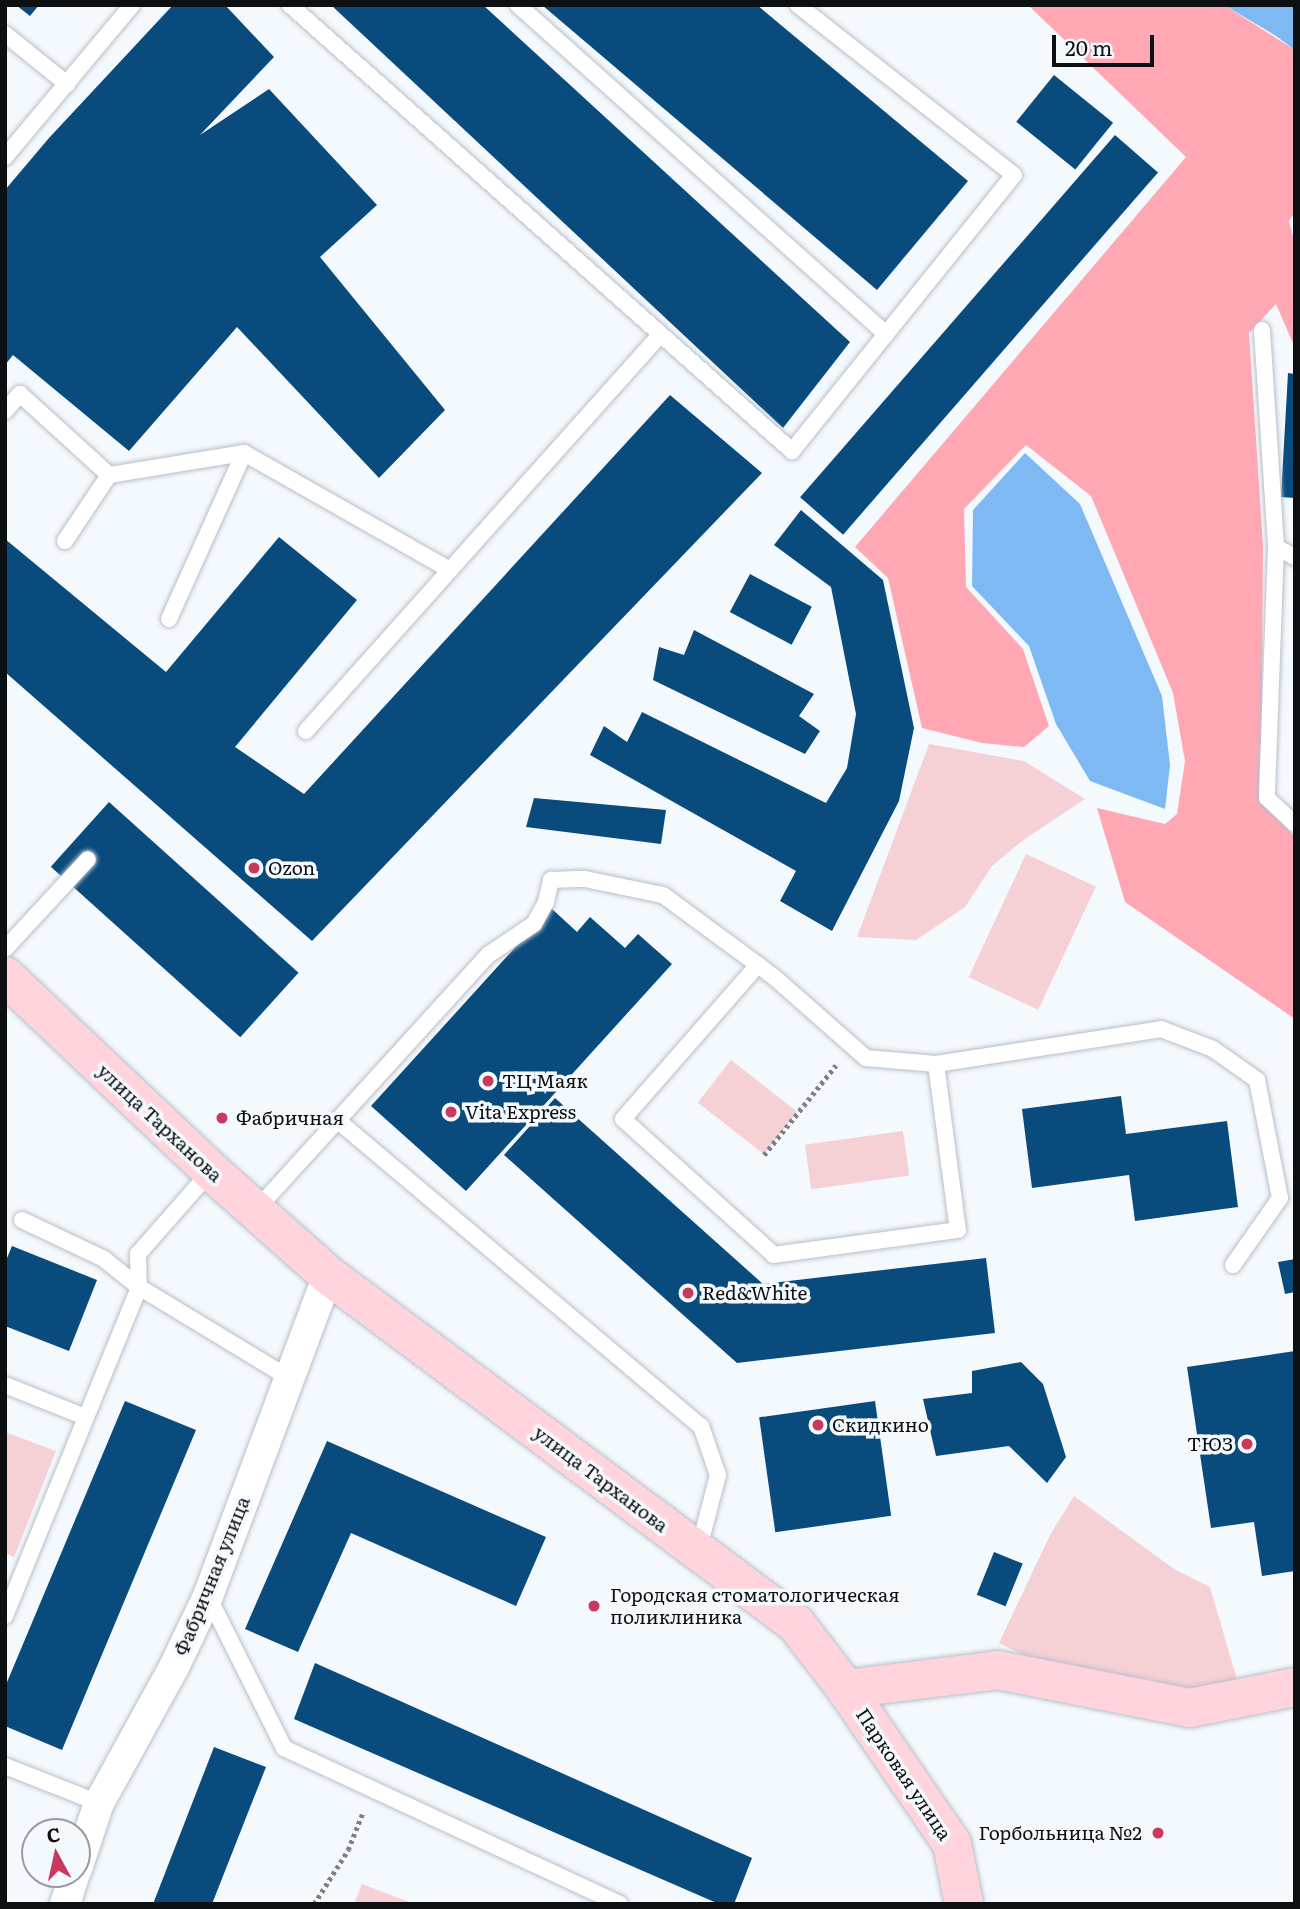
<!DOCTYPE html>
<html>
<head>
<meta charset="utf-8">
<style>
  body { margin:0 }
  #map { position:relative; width:1300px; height:1909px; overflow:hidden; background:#f4f9fe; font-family:Literata,serif }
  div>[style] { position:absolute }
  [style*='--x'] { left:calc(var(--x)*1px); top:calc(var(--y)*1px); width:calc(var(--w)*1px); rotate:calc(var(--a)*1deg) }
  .green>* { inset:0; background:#f5d0d4; transform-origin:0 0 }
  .forest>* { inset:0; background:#ffa8b4 }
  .water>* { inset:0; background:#7eb9f3 }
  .building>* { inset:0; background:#094b7c; transform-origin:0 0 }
  .path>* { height:4.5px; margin-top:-2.25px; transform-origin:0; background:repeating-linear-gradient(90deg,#7d8185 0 3.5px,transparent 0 7px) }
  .roads { filter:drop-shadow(0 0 2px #b7bfc7) drop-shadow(0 0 2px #b7bfc7) }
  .lane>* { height:16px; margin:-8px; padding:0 8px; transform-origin:8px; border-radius:8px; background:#fff }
  .street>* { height:30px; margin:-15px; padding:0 15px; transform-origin:15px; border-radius:15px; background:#fff }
  .secondary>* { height:38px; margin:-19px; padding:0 19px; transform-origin:19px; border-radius:19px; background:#ffd4dc }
  .dots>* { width:19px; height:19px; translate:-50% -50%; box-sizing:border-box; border:4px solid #f4f9fe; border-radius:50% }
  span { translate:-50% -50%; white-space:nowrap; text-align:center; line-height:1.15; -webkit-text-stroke:7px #f4f9fe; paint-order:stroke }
  .poi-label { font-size:19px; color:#0d1013 }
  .left { translate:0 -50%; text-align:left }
  .right { translate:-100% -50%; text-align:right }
  .street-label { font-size:19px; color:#0d1013 }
  .frame { position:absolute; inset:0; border:7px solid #0d1013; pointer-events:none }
  .north { position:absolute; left:21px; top:1818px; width:70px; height:70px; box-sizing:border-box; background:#f4f9fe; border:2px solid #989ca0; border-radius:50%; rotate:352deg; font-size:19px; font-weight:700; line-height:28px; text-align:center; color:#0d1013 }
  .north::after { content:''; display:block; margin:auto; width:24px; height:32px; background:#c8395d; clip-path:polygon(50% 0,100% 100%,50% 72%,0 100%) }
  .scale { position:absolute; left:1052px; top:35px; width:102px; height:32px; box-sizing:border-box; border:4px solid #0d1013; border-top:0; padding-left:9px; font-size:21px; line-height:24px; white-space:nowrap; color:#0d1013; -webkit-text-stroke:5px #f4f9fe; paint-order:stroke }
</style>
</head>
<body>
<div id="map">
  <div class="green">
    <div style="clip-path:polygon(929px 744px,1024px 761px,1085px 799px,1022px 841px,992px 866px,965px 907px,916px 940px,857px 937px)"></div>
    <div style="left:1026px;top:854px;width:77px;height:136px;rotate:25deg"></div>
    <div style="left:731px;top:1060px;width:84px;height:54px;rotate:38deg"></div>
    <div style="left:903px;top:1131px;width:45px;height:99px;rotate:82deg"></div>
    <div style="clip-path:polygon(5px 1432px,56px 1451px,14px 1557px,5px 1553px)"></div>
    <div style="clip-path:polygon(1074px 1496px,1174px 1569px,1210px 1587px,1240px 1690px,1187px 1697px,1151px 1679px,1064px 1675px,999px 1643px,1050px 1535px)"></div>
    <div style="clip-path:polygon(362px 1884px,414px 1904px,354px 1904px)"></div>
  </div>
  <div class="forest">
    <div style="clip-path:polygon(1028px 5px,1224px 5px,1295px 50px,1295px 212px,1289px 221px,1295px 244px,1295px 348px,1276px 304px,1249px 333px,1263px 545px,1261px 801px,1295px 837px,1295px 1019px,1125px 902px,1097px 808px,1165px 824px,1177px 814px,1185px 761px,1173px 693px,1091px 496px,1026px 445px,964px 509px,966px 587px,1023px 649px,1049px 726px,1024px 747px,982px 743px,922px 728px,888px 578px,855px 547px,1186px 157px)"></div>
  </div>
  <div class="water">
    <div style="clip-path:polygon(1224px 5px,1295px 5px,1295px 50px,1276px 36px)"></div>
    <div style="clip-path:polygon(1025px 453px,1080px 504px,1162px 696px,1170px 765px,1165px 809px,1090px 781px,1056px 724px,1029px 646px,972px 586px,973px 510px)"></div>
  </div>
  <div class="building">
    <div style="clip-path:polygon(16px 5px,39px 5px,30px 16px)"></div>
    <div style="clip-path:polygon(173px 5px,225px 5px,274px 57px,200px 135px,269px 89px,377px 205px,320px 257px,445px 410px,379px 478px,237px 327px,129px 451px,13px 355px,5px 365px,5px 190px,49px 138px)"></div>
    <div style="clip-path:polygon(331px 5px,483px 5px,850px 342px,783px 428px)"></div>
    <div style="clip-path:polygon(542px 5px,757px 5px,968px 181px,877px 290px)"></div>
    <div style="left:1054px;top:75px;width:76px;height:60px;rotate:39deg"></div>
    <div style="left:1115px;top:135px;width:57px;height:480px;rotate:41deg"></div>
    <div style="clip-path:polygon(1288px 373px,1295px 374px,1295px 498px,1281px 497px)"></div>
    <div style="clip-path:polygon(670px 395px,762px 473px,312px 941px,5px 672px,5px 539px,166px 672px,279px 537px,357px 600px,235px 747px,304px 794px)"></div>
    <div style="clip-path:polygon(801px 510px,883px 580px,914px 728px,899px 801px,832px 931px,780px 901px,796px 871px,590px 755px,604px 726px,627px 742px,642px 712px,826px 803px,847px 768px,856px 714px,831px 587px,774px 545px)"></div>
    <div style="left:750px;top:574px;width:70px;height:43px;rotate:28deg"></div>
    <div style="clip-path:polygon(694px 630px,814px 694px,799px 716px,820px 731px,805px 754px,653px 680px,659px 647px,684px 655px)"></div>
    <div style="clip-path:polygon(534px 798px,666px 810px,661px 844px,526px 827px)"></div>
    <div style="left:109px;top:802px;width:255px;height:87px;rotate:42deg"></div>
    <div style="clip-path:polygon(551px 908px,577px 932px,590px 917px,625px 948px,638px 934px,672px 964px,466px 1191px,371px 1106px)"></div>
    <div style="clip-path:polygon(1121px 1096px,1126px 1134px,1227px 1121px,1238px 1207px,1135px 1221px,1129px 1175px,1032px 1188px,1022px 1109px)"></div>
    <div style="clip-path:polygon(555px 1098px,763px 1284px,986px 1258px,995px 1333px,737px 1363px,504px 1155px)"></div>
    <div style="clip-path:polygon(12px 1246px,97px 1280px,69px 1351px,5px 1326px,5px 1263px)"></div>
    <div style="clip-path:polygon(1295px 1259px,1295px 1292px,1285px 1294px,1278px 1262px)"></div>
    <div style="clip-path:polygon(1295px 1351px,1295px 1571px,1262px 1576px,1254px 1522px,1211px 1528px,1187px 1367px)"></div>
    <div style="clip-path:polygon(1021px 1362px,1043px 1384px,1066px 1457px,1047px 1483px,1009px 1446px,936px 1456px,923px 1399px,972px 1393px,972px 1371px)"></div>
    <div style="clip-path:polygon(125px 1401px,196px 1430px,62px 1750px,5px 1726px,5px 1687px)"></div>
    <div style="left:875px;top:1401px;width:116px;height:117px;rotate:82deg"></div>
    <div style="clip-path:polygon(327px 1441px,546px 1537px,516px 1606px,351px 1533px,298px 1652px,245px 1629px)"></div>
    <div style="left:994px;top:1552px;width:31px;height:46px;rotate:22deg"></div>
    <div style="clip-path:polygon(315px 1663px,752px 1858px,734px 1904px,719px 1904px,294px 1719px)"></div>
    <div style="clip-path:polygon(214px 1747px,266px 1767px,212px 1904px,153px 1904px)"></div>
  </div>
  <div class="path">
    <div style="--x:764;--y:1155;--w:115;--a:-51.3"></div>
    <div style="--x:314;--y:1904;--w:64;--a:-57.8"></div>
    <div style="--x:348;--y:1850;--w:41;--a:-68.5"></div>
  </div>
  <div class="roads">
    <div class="lane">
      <div style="--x:290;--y:5;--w:672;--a:41.62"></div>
      <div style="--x:792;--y:451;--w:354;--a:-51.2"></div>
      <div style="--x:1014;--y:175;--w:275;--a:-141.8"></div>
      <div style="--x:518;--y:5;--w:494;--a:41.8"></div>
      <div style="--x:5;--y:34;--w:80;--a:38.9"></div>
      <div style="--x:5;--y:157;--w:198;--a:-50.1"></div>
      <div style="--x:1262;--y:330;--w:217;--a:86.3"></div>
      <div style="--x:1276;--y:547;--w:251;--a:92.1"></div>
      <div style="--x:1267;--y:798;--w:38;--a:43"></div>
      <div style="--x:5;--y:411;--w:23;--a:-49"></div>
      <div style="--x:20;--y:394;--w:120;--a:42.3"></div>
      <div style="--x:65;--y:541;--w:79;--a:-56.3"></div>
      <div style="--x:109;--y:475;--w:137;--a:-9.3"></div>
      <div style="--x:244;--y:453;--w:237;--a:29.6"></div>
      <div style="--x:1276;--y:547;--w:21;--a:28"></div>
      <div style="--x:169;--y:619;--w:182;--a:-65.7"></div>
      <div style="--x:306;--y:731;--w:531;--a:-48.21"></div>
      <div style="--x:5;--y:949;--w:122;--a:-47.3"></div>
      <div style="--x:936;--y:1064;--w:228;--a:-8.8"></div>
      <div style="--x:1161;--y:1029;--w:56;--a:21"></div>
      <div style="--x:1213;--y:1049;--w:54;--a:35.2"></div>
      <div style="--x:1257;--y:1080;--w:120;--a:79"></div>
      <div style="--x:1280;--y:1198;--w:82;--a:125"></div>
      <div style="--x:337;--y:1120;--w:476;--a:40.1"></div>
      <div style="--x:701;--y:1426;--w:52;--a:70.9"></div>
      <div style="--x:718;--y:1475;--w:80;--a:104.6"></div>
      <div style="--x:256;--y:1210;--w:345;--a:-47.7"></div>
      <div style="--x:488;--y:955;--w:55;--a:-34"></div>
      <div style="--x:534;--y:924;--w:25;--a:-61"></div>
      <div style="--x:546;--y:902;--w:23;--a:-77"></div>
      <div style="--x:551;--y:880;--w:34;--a:-2"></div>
      <div style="--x:585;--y:879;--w:80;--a:11.6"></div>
      <div style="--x:663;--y:895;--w:118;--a:36.4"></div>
      <div style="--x:758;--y:965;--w:20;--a:37"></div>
      <div style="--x:774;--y:977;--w:123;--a:41.4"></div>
      <div style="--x:866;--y:1058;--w:70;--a:4.9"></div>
      <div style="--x:936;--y:1064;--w:167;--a:82.5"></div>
      <div style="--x:958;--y:1230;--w:186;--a:172.3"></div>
      <div style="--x:774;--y:1255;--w:203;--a:-138"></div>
      <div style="--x:623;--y:1119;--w:205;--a:-48.8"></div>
      <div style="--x:22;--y:1220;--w:91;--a:25.4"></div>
      <div style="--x:104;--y:1259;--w:45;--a:38.7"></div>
      <div style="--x:139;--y:1287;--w:33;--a:-92"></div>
      <div style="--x:138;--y:1254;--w:111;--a:-48.7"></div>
      <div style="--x:5;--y:1385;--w:86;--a:21.8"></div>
      <div style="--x:208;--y:1596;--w:170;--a:63.4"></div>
      <div style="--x:284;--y:1748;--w:370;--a:24.9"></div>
      <div style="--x:5;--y:1616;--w:355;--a:-67.8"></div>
      <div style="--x:139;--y:1287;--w:175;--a:31.2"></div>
      <div style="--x:5;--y:1766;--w:101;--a:21.5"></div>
    </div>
    <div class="street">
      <div style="--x:77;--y:1869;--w:70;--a:-71.6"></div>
      <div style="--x:99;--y:1803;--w:155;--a:-61.1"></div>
      <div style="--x:174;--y:1667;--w:79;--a:-64.4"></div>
      <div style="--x:208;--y:1596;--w:343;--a:-69.5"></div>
      <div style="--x:65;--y:1904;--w:32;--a:-72"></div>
    </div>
    <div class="secondary">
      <div style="--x:5;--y:976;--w:284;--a:43.4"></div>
      <div style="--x:211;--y:1171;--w:157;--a:41.6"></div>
      <div style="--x:328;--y:1275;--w:584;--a:36.71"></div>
      <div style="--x:796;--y:1624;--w:82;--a:52.4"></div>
      <div style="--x:846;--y:1689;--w:188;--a:55.6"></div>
      <div style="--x:952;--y:1844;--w:61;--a:78.7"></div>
      <div style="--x:846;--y:1689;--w:153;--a:-7.1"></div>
      <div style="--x:998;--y:1670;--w:196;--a:11.2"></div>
      <div style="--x:1190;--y:1708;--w:107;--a:-11.3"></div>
    </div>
  </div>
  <div class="dots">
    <div style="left:254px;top:868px;background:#c8395d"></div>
    <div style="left:488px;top:1081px;background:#c8395d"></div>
    <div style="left:451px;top:1112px;background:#c8395d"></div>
    <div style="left:222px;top:1118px;background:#c8395d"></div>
    <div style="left:688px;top:1293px;background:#c8395d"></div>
    <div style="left:818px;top:1425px;background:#c8395d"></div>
    <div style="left:1247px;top:1444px;background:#c8395d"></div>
    <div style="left:594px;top:1606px;background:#c8395d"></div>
    <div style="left:1158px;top:1833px;background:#c8395d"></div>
  </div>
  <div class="poi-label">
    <span class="left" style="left:268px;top:868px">Ozon</span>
    <span class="left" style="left:502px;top:1081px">ТЦ Маяк</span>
    <span class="left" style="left:465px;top:1112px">Vita Express</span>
    <span class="left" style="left:236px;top:1118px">Фабричная</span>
    <span class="left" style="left:702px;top:1293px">Red&amp;White</span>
    <span class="left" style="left:832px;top:1425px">Скидкино</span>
    <span class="right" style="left:1233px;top:1444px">ТЮЗ</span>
    <span class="left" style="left:610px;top:1606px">Городская стоматологическая<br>поликлиника</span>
    <span class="right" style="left:1142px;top:1833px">Горбольница №2</span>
  </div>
  <div class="street-label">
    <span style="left:160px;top:1123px;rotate:43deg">улица Тарханова</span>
    <span style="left:601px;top:1479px;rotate:37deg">улица Тарханова</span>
    <span style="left:212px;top:1576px;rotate:-68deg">Фабричная улица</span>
    <span style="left:904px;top:1774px;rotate:56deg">Парковая улица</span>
  </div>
  <div class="frame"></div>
  <div class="north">С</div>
  <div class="scale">20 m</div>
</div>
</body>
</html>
